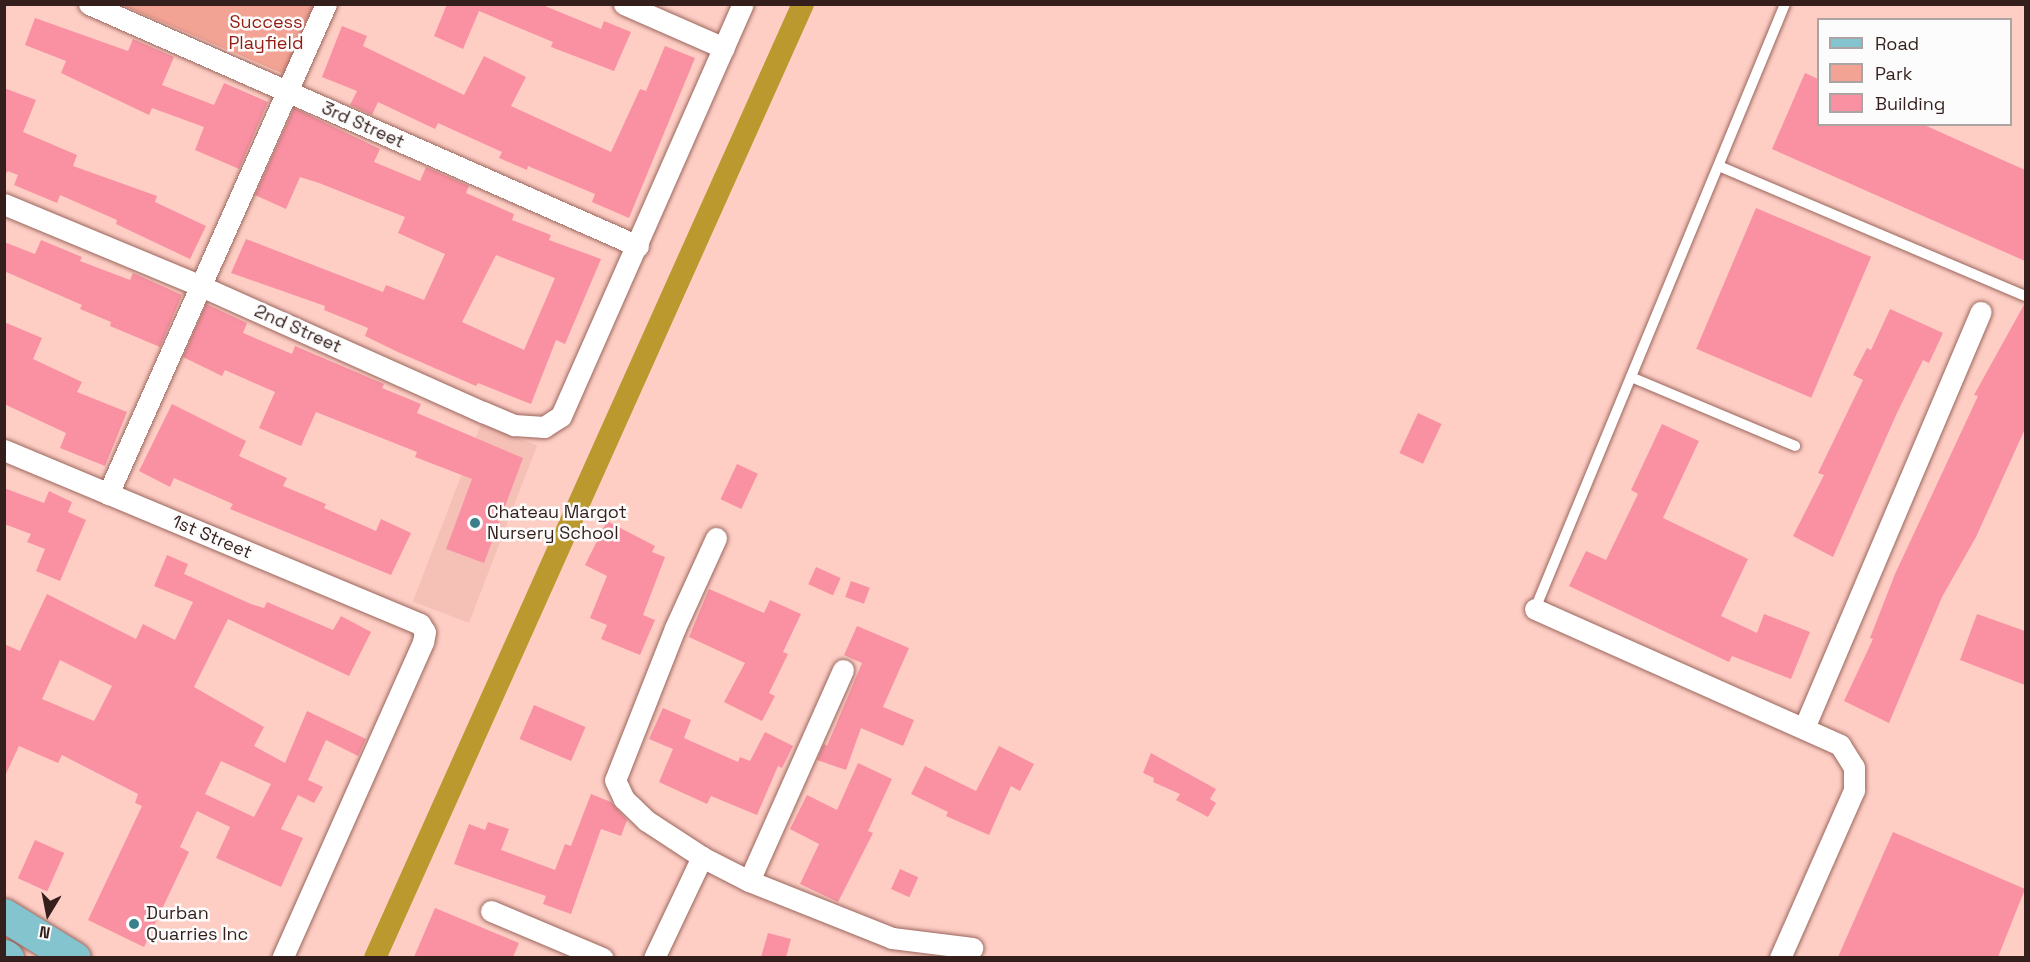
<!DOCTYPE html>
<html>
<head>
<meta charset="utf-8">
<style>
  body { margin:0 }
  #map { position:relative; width:2030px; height:962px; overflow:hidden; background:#fecec5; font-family:"Space Grotesk",sans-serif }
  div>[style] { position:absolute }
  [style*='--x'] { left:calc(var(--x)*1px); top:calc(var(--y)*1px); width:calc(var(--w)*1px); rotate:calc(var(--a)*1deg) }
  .built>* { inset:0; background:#f5c0b6; transform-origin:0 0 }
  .green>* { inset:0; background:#f3a394 }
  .canal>* { height:22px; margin:-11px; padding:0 11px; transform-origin:11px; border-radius:11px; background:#bb992e }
  .building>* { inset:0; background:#f991a2; transform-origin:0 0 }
  .roads { filter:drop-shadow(0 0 2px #9a665d) drop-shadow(0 0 2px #9a665d) }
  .service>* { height:10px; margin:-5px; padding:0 5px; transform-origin:5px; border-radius:5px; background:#fff }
  .minor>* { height:21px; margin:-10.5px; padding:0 10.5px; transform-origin:10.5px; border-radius:10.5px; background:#fff }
  .primary>* { height:33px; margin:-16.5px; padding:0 16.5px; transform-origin:16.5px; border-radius:16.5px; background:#84c4ce }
  .dots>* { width:16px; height:16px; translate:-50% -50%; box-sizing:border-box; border:3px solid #fcfcfc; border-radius:50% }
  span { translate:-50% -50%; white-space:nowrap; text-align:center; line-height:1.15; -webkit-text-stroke:5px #fcfcfc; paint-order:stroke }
  .park-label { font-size:18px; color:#921b0f }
  .street-label { font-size:18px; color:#351f1c }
  .poi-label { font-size:18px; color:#351f1c }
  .left { translate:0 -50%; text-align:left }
  .frame { position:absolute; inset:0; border:6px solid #351f1c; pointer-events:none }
  .legend { position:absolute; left:1817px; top:18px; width:195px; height:108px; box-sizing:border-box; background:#fcfcfc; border:2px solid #aca4a2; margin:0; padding:8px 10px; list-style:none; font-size:18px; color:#351f1c }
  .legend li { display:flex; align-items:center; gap:12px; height:30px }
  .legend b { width:30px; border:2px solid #aca4a2 }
  .north { position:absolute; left:18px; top:884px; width:60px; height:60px; -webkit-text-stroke:4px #fcfcfc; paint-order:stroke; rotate:190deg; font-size:16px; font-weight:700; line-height:24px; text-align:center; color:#351f1c }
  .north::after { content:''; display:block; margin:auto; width:21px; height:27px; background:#351f1c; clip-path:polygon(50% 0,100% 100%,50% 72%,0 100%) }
</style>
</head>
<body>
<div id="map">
  <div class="built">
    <div style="left:481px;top:424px;width:60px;height:190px;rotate:21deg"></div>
  </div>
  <div class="green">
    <div style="clip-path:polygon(122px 5px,314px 5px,284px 74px)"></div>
  </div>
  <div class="canal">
    <div style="--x:375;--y:958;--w:1046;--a:-65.84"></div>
  </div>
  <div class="building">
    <div style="clip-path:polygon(447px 4px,540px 4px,601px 29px,604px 21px,631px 32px,614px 71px,551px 47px,553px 42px,479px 11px,463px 49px,434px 36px)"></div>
    <div style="clip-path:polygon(35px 18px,128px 51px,133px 39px,174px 57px,162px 85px,214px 105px,224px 83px,268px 102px,239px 169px,195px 150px,204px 127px,152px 108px,149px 115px,61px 73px,66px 61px,25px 45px)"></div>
    <div style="clip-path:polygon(342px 26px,367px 36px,363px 46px,464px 95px,484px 56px,526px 77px,511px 106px,611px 152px,640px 89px,646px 91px,665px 46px,695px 58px,629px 218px,592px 202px,595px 194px,528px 166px,527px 170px,499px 158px,502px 152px,438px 123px,435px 129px,378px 102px,372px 115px,350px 105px,357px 91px,322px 77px)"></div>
    <div style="clip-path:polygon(1805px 73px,1818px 79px,1818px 124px,1922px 124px,2025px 170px,2025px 261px,1772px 149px)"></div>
    <div style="clip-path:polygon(4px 88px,36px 100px,23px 132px,77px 155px,73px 166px,157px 196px,155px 202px,206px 226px,190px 259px,116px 224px,117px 220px,60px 195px,57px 203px,14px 185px,18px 175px,8px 171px,4px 176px)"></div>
    <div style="clip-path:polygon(evenodd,294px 108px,380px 149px,374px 162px,420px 181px,426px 167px,469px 186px,466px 193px,514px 214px,512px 220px,551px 235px,549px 240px,601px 259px,565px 344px,556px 340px,531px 404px,478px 383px,476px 386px,400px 353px,365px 336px,368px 328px,324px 310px,325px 306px,231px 273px,246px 239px,383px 292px,386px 285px,424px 300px,445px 254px,398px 233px,405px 217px,319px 183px,300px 177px,286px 209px,255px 195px,294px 108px,496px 255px,555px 278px,524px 350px,462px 322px,496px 255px)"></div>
    <div style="left:1756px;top:208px;width:125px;height:153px;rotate:23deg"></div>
    <div style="clip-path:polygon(41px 240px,82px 257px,80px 261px,130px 280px,133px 273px,182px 295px,160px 347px,110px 326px,111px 322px,80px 309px,82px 305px,4px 271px,4px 242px,35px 254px)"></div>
    <div style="clip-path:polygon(2025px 303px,2025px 429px,1976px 537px,1942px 597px,1889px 723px,1844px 701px,1873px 639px,1870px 638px,1895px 574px,1978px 396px,1974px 395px)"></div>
    <div style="clip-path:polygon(206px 304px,247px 323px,243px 333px,292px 354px,295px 346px,384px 384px,382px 388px,421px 404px,417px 413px,523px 458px,484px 563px,446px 549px,472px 479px,415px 457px,417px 452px,316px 412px,301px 446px,259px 428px,275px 392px,225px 370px,222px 376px,183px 357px)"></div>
    <div style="clip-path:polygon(1890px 309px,1943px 333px,1929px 363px,1923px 360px,1897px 413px,1833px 557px,1793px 536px,1824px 475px,1818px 473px,1863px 380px,1853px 375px,1867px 348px,1871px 350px)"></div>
    <div style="clip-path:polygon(4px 322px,42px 338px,33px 359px,82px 382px,77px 392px,127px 412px,105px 466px,60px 448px,66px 433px,4px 404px)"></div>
    <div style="clip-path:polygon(172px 404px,246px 441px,239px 456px,287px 478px,283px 486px,326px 504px,324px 508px,376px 531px,381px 519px,411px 533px,391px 575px,230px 509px,233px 504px,174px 478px,170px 487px,139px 471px)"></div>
    <div style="left:1418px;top:413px;width:26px;height:44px;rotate:25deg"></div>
    <div style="clip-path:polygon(1662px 424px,1699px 441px,1663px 518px,1748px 559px,1721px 616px,1757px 633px,1764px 614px,1810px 632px,1791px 679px,1732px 656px,1729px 662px,1569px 586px,1586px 551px,1606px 560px,1638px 494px,1631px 490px)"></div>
    <div style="left:737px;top:464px;width:23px;height:39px;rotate:25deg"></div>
    <div style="clip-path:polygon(4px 488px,44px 503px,49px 491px,72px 502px,68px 512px,86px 520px,60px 581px,36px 571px,45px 549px,27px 542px,31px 534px,4px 524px)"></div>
    <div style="clip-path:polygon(607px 521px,655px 546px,652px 552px,665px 557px,643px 615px,655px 620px,640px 655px,601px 639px,607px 625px,590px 618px,607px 576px,585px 565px)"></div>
    <div style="clip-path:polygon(evenodd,167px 555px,188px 564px,184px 574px,251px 604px,264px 608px,267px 602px,333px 630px,341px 616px,371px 632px,349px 676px,228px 619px,194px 687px,264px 727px,254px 746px,285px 763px,307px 711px,366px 739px,358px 756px,326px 740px,308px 780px,323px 787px,314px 803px,298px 795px,281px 829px,303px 838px,281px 887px,216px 858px,230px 827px,197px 811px,180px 847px,189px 852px,144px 947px,88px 920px,142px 806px,135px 803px,138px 794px,62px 755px,58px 763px,19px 746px,4px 778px,4px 644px,20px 651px,47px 594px,136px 639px,143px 624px,175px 640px,193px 602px,154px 586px,167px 555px,60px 660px,112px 686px,94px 721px,42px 699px,60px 660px,167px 555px,221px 761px,271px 784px,254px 817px,205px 794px,221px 761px)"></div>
    <div style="left:816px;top:567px;width:27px;height:19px;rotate:24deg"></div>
    <div style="left:851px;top:581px;width:20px;height:17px;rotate:20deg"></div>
    <div style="clip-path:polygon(709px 589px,764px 613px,770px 600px,801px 614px,783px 652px,788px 654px,769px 693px,775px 696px,762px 721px,724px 702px,745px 663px,689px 637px)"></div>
    <div style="clip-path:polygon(1977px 614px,2025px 631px,2025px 685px,1960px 660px)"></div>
    <div style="clip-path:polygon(857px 626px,909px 648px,883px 707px,914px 720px,903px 746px,861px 728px,846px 770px,817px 760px,824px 744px,827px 746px,862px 663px,844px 655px)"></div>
    <div style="left:534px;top:705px;width:56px;height:37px;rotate:23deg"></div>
    <div style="clip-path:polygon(663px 708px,691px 720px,684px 738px,738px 762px,740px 757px,750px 761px,765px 732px,793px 746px,782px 768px,778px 766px,757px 815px,711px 796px,707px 804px,659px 782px,673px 749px,649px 739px)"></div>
    <div style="clip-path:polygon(999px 746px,1034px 764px,1020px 791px,1011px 786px,989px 835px,946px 816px,948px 812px,911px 794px,925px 766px,976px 791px)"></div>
    <div style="clip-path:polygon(1151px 753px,1216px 789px,1210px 799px,1216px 803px,1208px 817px,1176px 800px,1180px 794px,1153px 782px,1154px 778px,1143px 773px)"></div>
    <div style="clip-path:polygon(858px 763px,892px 779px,868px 831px,873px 833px,838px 902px,800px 884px,819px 844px,790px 829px,807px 795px,837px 810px)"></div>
    <div style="clip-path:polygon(591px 794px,611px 802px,627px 820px,621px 836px,601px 829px,571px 914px,543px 904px,546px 896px,454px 864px,469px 824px,485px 830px,488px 822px,509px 829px,501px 850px,555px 870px,565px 844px,571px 846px)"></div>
    <div style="clip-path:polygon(1893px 832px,2025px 889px,1998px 957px,1838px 957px)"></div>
    <div style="left:35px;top:840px;width:32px;height:42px;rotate:24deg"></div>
    <div style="left:900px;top:869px;width:20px;height:22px;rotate:24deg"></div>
    <div style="clip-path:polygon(435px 908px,519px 943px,513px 957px,414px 957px)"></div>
    <div style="clip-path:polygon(768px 933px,791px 939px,786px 957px,761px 957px)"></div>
  </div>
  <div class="roads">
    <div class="service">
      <div style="--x:1719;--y:166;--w:333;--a:23"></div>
      <div style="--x:1631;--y:377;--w:178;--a:22.8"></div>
      <div style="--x:1535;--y:609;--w:655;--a:-67.55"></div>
    </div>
    <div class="minor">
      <div style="--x:89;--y:4;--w:600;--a:23.79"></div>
      <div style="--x:624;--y:4;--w:109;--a:23.7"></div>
      <div style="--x:4;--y:204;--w:216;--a:22.6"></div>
      <div style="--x:203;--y:287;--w:307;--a:24.1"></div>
      <div style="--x:483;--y:412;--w:34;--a:23"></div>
      <div style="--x:514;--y:425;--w:30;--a:4"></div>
      <div style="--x:544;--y:427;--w:20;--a:-33"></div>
      <div style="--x:561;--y:416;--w:450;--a:-66.2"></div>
      <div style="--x:4;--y:450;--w:451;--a:22.7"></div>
      <div style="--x:420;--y:624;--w:9;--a:58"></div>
      <div style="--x:425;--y:632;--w:10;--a:101"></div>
      <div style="--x:423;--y:642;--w:346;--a:114"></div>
      <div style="--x:108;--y:494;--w:536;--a:-66.02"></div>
      <div style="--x:716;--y:538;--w:99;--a:114.5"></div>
      <div style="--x:675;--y:628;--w:163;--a:111.5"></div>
      <div style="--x:615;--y:780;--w:21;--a:65"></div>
      <div style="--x:624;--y:799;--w:32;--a:44"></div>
      <div style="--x:647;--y:821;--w:66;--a:33.2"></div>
      <div style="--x:702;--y:857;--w:53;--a:27.1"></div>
      <div style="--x:749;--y:881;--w:154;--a:21.7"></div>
      <div style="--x:892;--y:938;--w:81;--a:7.1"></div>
      <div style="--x:1535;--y:609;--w:334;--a:24"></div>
      <div style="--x:1840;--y:745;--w:26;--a:58"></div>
      <div style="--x:1854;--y:767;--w:23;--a:90"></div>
      <div style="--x:1854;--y:790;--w:184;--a:113.8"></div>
      <div style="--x:1804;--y:728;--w:452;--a:-67"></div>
      <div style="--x:749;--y:881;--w:231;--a:-66"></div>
      <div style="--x:491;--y:911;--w:121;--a:22.9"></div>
      <div style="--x:654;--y:958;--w:112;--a:-64.6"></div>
    </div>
    <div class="primary">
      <div style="--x:4;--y:915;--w:82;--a:31.6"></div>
      <div style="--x:4;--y:956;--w:4;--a:34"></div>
    </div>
  </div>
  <div class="dots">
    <div style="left:475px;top:523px;background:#3a808c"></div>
    <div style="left:134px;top:924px;background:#3a808c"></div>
  </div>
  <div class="park-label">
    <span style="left:266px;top:33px">Success<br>Playfield</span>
  </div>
  <div class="street-label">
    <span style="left:363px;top:125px;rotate:24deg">3rd Street</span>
    <span style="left:298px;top:329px;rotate:24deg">2nd Street</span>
    <span style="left:212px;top:537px;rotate:23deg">1st Street</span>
  </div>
  <div class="poi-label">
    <span class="left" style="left:487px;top:523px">Chateau Margot<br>Nursery School</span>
    <span class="left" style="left:146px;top:924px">Durban<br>Quarries Inc</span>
  </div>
  <div class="frame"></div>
  <ul class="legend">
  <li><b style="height:8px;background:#84c4ce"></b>Road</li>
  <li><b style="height:16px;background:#f3a394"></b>Park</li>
  <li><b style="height:16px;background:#f991a2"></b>Building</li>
  </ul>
  <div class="north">N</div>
</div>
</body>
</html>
